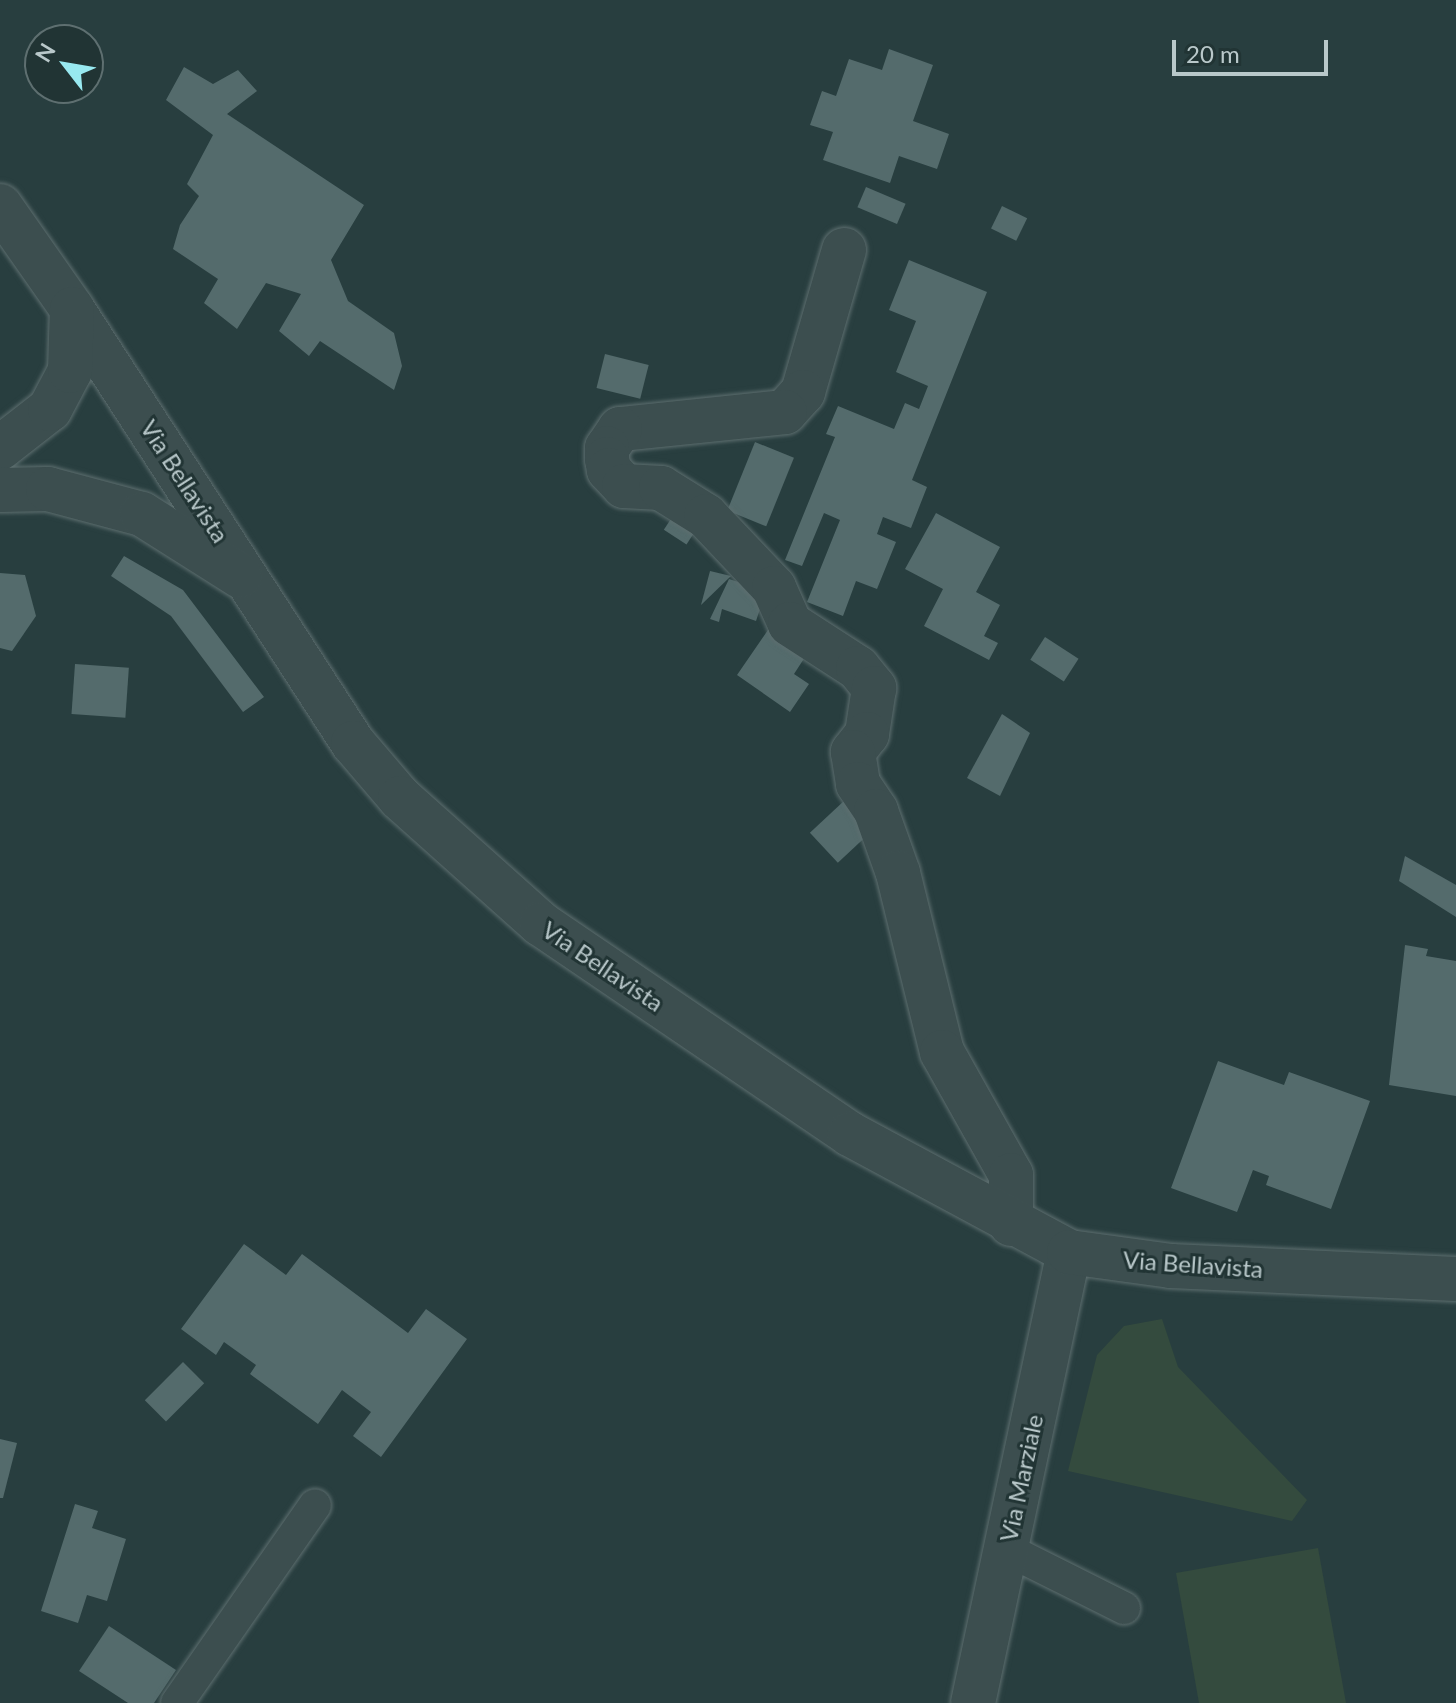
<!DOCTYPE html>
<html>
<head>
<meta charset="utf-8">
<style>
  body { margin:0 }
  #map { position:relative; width:1456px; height:1703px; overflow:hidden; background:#283e3f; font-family:Lato,sans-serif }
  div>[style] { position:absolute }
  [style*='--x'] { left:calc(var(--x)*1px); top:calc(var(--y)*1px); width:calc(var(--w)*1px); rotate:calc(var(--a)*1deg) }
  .green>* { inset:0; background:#344b3e }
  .building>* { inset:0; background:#546b6c; transform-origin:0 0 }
  .roads { filter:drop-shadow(0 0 2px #5d6e6f) drop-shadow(0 0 2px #5d6e6f) }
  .service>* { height:32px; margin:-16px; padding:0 16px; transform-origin:16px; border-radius:16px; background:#3c4e4f }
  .minor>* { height:44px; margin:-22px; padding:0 22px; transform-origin:22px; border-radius:22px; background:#3c4e4f }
  .tertiary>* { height:44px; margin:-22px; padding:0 22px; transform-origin:22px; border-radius:22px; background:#3c4e4f }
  span { translate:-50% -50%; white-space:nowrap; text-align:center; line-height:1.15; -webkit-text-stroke:6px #213434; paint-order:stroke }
  .street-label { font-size:24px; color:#b9c8ca }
  .north { position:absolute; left:24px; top:24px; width:80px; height:80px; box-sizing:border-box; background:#213434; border:2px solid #5e6f70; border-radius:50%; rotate:301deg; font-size:22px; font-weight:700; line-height:32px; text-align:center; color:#b9c8ca }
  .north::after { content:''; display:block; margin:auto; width:28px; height:36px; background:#98e9f0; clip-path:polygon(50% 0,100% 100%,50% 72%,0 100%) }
  .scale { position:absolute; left:1172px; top:40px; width:156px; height:36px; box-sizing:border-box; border:4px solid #b9c8ca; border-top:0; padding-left:10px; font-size:24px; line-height:28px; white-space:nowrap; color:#b9c8ca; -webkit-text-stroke:6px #213434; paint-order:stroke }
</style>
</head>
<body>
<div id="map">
  <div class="green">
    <div style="clip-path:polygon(1162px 1319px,1178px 1367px,1307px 1500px,1292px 1521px,1068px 1471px,1097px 1355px,1124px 1326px)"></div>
    <div style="clip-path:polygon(1318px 1548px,1346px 1703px,1199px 1703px,1176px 1573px)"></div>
  </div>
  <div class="building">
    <div style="clip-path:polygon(889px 49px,933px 65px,913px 121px,949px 134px,937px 169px,899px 156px,890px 183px,823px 160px,833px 132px,810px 125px,822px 91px,836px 96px,849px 59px,882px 70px)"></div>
    <div style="clip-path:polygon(184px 67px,213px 84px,238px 70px,257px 91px,227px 114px,364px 205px,331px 260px,348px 301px,394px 333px,402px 366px,394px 390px,320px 341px,309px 356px,279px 331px,301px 294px,266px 283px,237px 329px,204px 303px,218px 279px,173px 249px,180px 225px,199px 196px,187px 184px,213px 135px,166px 100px)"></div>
    <div style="left:866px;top:187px;width:43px;height:22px;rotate:23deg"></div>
    <div style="left:1002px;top:206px;width:28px;height:25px;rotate:26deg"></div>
    <div style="clip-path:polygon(909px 260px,987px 292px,912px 480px,927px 487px,911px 528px,883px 517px,877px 534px,896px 542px,877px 589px,856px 581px,843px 616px,807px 602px,840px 520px,824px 513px,802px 566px,785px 560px,835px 437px,826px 434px,838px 406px,894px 429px,905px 403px,919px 409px,928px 386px,896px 372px,916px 321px,889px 310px)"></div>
    <div style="left:605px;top:354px;width:45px;height:35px;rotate:14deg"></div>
    <div style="left:755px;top:442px;width:42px;height:74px;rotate:22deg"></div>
    <div style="left:678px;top:508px;width:27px;height:26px;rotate:33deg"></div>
    <div style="clip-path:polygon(936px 513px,1000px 547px,976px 592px,1000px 605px,984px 636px,998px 643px,989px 660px,924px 626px,943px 589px,905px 569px)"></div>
    <div style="clip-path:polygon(124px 556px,183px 590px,264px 697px,243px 712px,171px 616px,111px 576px)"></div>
    <div style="clip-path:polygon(710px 571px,731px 576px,701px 605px)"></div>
    <div style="clip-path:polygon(0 573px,25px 575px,36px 616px,12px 651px,0 648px)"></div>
    <div style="clip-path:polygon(729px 579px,766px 591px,756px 621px,722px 609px,719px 622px,710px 619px)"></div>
    <div style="clip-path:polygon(770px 627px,807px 654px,794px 674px,809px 684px,790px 712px,737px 675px)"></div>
    <div style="left:1045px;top:637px;width:40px;height:27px;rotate:33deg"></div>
    <div style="left:75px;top:664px;width:54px;height:50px;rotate:4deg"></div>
    <div style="clip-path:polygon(1002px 714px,1030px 733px,1000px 796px,967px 778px)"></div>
    <div style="left:845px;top:800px;width:41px;height:48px;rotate:47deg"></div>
    <div style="clip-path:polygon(1405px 856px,1456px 885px,1456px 917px,1399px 881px)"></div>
    <div style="clip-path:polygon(1405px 945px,1428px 949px,1426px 956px,1456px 961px,1456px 1096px,1389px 1085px)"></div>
    <div style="clip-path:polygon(1218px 1061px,1284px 1085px,1289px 1072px,1370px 1101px,1331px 1209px,1266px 1185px,1269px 1176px,1253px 1170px,1237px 1212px,1171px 1188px)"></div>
    <div style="clip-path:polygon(244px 1244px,286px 1275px,302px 1254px,408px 1333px,426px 1309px,467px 1339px,381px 1457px,353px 1436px,371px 1412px,342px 1390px,318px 1424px,250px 1374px,256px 1365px,224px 1342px,216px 1355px,181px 1329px)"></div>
    <div style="left:183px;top:1362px;width:30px;height:54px;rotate:45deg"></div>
    <div style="clip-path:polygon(0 1439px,17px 1443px,3px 1498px,0 1498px)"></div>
    <div style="clip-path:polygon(75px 1504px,98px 1511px,92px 1528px,126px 1539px,107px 1601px,87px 1595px,78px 1623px,41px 1611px)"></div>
    <div style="clip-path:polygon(109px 1626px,176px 1670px,154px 1703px,128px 1703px,79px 1671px)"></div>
  </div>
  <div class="roads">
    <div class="service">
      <div style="--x:1006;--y:1549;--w:132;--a:26.6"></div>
      <div style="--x:177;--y:1703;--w:241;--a:-55.1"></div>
    </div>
    <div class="minor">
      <div style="--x:844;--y:250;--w:148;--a:106.1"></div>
      <div style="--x:803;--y:392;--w:27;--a:132"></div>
      <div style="--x:785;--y:412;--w:166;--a:174.1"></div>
      <div style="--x:620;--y:429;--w:23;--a:124"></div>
      <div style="--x:607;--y:448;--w:11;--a:90"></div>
      <div style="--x:607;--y:459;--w:11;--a:80"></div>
      <div style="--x:609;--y:470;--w:22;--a:47"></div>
      <div style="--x:624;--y:486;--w:37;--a:3"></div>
      <div style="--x:661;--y:488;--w:53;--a:31.9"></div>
      <div style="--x:706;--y:516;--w:99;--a:46.6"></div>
      <div style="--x:774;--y:588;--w:39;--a:66"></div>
      <div style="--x:790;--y:624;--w:81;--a:32.9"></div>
      <div style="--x:858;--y:668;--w:26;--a:51"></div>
      <div style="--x:874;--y:688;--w:47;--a:98.7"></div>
      <div style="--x:867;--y:734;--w:23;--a:128"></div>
      <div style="--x:853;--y:752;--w:32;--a:81"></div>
      <div style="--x:858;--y:784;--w:32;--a:56"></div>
      <div style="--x:876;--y:811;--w:66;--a:70.5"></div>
      <div style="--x:898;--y:873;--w:184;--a:76.2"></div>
      <div style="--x:942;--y:1052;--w:141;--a:60.7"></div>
      <div style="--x:1011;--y:1175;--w:49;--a:90"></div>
      <div style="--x:973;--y:1703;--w:461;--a:-78"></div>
    </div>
    <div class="tertiary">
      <div style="--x:0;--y:206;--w:126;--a:55"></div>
      <div style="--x:72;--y:309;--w:517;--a:57.08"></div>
      <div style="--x:353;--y:743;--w:72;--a:49.5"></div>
      <div style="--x:400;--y:798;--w:189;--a:41.8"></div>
      <div style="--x:541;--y:924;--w:374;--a:34.2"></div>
      <div style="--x:850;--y:1134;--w:249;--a:28.3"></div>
      <div style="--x:1069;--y:1252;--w:103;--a:7.8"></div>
      <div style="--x:1171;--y:1266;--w:285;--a:2.6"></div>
      <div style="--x:0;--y:448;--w:63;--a:-38"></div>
      <div style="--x:50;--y:409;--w:43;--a:-62.2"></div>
      <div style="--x:70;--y:371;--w:62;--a:-88.2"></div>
      <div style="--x:0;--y:490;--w:48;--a:-1.2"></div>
      <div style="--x:48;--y:489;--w:97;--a:14.9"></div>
      <div style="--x:142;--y:514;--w:116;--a:32.3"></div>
    </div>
  </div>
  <div class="street-label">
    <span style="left:185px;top:481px;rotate:57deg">Via Bellavista</span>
    <span style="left:603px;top:966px;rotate:34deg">Via Bellavista</span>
    <span style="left:1193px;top:1264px;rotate:4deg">Via Bellavista</span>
    <span style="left:1021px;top:1478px;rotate:-78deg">Via Marziale</span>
  </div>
  <div class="north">N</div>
  <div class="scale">20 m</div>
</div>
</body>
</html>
